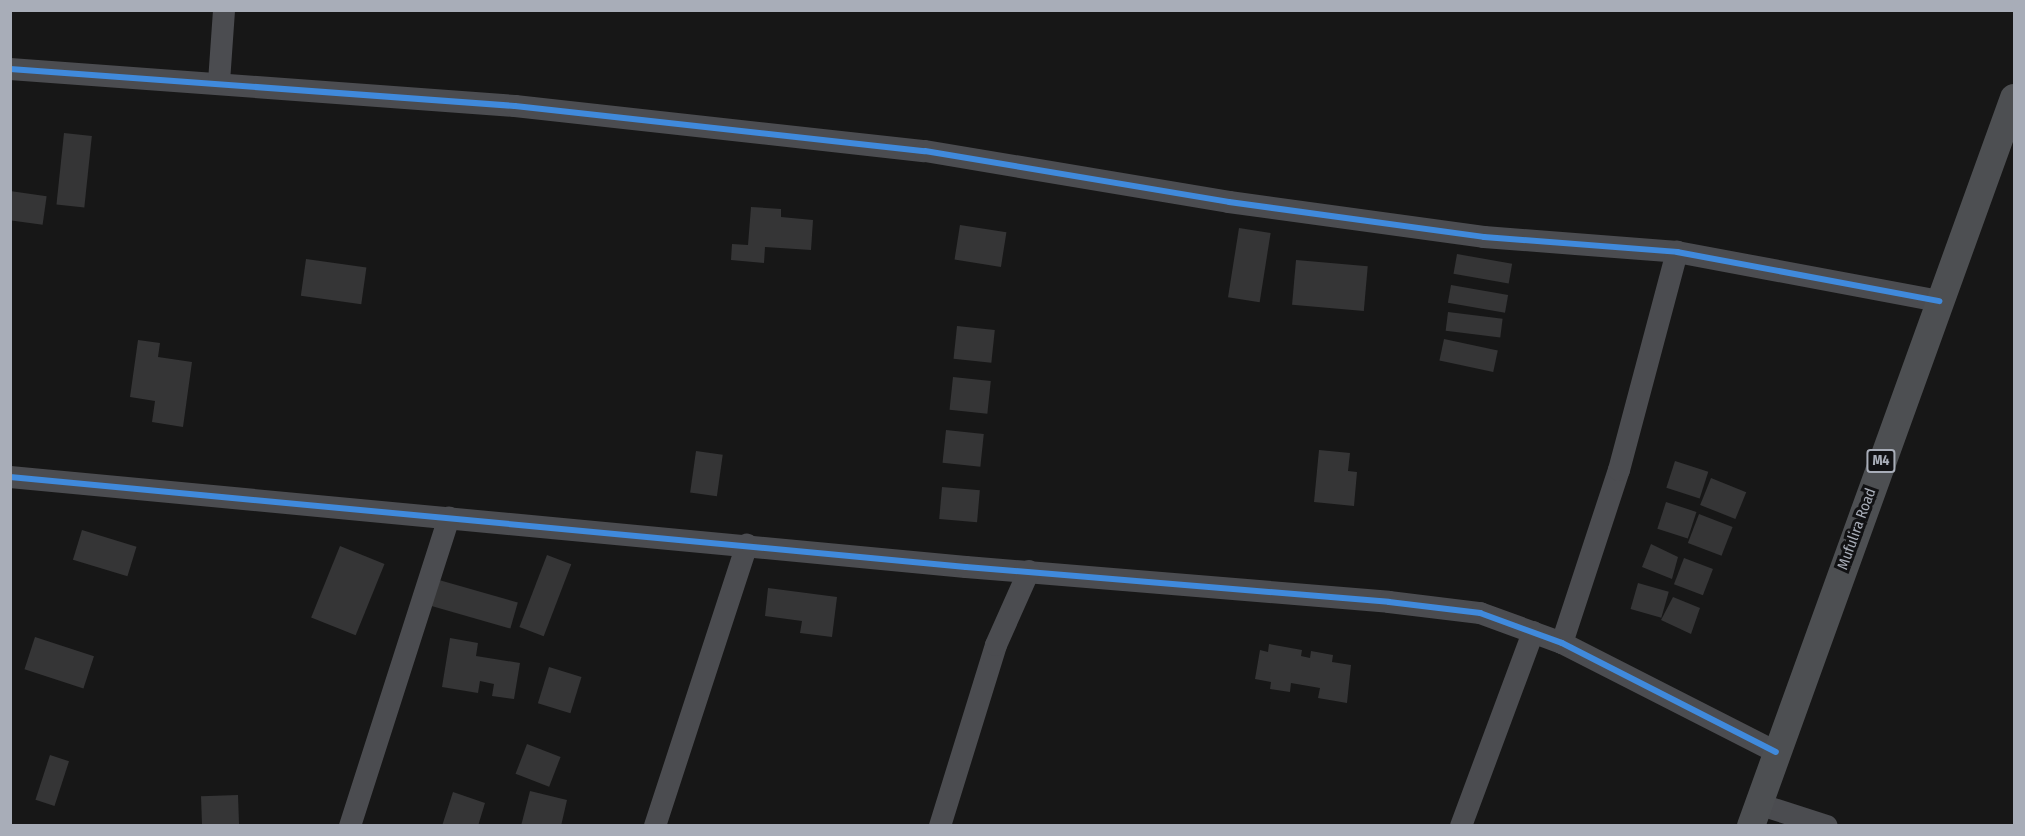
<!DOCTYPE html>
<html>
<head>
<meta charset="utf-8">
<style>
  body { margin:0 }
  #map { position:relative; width:2025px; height:836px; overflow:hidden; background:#171717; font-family:"Fira Sans Condensed",sans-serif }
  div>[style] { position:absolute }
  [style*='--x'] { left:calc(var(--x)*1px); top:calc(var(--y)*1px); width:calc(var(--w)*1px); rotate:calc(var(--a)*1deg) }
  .building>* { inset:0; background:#353536; transform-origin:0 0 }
  .minor>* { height:22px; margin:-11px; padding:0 11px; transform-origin:11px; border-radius:11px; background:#4b4c50 }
  .major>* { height:28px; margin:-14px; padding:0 14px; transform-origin:14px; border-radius:14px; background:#4d4f52 }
  .cycleway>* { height:6px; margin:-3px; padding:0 3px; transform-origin:3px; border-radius:3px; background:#408adc }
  span { translate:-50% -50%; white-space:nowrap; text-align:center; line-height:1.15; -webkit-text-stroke:6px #111113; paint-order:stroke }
  .shield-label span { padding:2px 4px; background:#111113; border:2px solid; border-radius:4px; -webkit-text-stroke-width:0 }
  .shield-label { font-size:14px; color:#a8adb8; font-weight:700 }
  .street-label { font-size:15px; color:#a8adb8 }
  .frame { position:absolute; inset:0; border:12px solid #a8adb8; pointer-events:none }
</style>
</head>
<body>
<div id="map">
  <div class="building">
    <div style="left:64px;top:133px;width:28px;height:72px;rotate:6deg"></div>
    <div style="left:10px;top:191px;width:37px;height:29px;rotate:8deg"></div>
    <div style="clip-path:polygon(751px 207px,781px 209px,781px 217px,813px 220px,811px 250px,765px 247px,764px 263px,731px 260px,732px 244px,748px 245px)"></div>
    <div style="left:960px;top:225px;width:47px;height:35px;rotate:9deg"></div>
    <div style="left:1239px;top:228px;width:32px;height:70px;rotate:9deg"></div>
    <div style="left:1457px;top:254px;width:56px;height:20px;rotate:10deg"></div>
    <div style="left:306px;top:259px;width:61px;height:37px;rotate:8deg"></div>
    <div style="left:1296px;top:260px;width:72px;height:45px;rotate:5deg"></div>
    <div style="left:1451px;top:285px;width:58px;height:18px;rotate:10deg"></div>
    <div style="left:1448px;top:312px;width:55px;height:19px;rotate:7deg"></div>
    <div style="left:957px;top:326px;width:38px;height:33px;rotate:6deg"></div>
    <div style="left:1444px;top:339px;width:55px;height:22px;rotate:12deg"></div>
    <div style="clip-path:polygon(138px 340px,160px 343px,158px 357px,192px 362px,183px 427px,152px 422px,155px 401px,130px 397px)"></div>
    <div style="left:953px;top:377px;width:38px;height:33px;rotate:6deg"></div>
    <div style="left:946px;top:430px;width:38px;height:33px;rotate:6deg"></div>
    <div style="clip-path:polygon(1319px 450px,1350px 453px,1348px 471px,1357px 472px,1354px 506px,1314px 502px)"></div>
    <div style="left:696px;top:451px;width:27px;height:42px;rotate:8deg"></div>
    <div style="left:1675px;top:461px;width:35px;height:28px;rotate:18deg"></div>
    <div style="left:1711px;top:478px;width:38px;height:29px;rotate:22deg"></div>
    <div style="left:942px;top:487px;width:38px;height:32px;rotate:5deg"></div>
    <div style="left:1666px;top:502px;width:32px;height:28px;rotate:18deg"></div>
    <div style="left:1699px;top:514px;width:36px;height:31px;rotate:21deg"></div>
    <div style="left:82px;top:530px;width:57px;height:31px;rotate:17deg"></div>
    <div style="clip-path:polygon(1651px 544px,1678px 557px,1672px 579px,1642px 567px)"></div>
    <div style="left:340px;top:546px;width:48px;height:77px;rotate:22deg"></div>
    <div style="left:547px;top:555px;width:26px;height:77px;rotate:21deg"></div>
    <div style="left:1684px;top:558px;width:31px;height:28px;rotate:21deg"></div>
    <div style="left:439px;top:580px;width:82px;height:27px;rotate:16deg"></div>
    <div style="left:1638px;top:583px;width:32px;height:27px;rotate:16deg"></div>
    <div style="clip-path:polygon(768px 588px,837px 597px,832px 637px,800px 633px,802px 621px,765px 616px)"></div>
    <div style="clip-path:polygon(1673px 597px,1700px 608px,1691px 634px,1661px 620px)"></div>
    <div style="left:35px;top:637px;width:62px;height:34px;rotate:18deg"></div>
    <div style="clip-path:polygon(450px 638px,478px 643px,476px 656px,520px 663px,514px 699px,492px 696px,494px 684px,480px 681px,478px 693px,442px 687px)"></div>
    <div style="clip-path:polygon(1269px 644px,1302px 650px,1301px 656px,1310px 658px,1311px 651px,1333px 655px,1332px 662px,1351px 665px,1347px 703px,1318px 698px,1320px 688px,1291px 683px,1290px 692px,1270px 689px,1271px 682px,1255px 679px,1260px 650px,1268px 652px)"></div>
    <div style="left:549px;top:667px;width:34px;height:38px;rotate:17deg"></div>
    <div style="left:527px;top:744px;width:36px;height:32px;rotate:21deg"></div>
    <div style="left:50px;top:755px;width:20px;height:47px;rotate:18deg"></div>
    <div style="clip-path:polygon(530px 791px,567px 800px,561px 826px,521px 826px)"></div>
    <div style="clip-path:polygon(453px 792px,485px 803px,478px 826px,442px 826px)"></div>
    <div style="left:238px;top:795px;width:31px;height:37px;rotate:88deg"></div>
  </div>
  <div class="minor">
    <div style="--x:10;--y:69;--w:506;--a:4.19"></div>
    <div style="--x:515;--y:106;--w:412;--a:6.3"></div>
    <div style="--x:925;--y:151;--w:308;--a:9.5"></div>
    <div style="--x:1229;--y:202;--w:257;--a:7.8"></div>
    <div style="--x:1484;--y:237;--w:194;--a:4.4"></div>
    <div style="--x:1677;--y:252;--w:267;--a:10.6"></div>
    <div style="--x:219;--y:82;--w:72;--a:-86"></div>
    <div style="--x:10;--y:477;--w:960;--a:5.38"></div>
    <div style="--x:966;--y:567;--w:424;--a:4.7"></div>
    <div style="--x:1389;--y:602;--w:92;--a:6.9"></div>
    <div style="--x:1480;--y:613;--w:87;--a:20.1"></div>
    <div style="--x:1562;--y:643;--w:240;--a:27"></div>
    <div style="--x:1562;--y:643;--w:182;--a:-71.8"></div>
    <div style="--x:1619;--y:470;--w:226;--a:-75.1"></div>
    <div style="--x:1758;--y:804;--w:72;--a:17.7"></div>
    <div style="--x:350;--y:826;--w:324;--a:-72.2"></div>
    <div style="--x:655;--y:826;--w:296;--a:-71.9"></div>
    <div style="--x:940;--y:826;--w:189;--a:-72.8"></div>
    <div style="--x:996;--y:645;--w:81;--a:-66"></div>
    <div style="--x:1461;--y:826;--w:207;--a:-69.6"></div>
  </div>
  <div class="major">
    <div style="--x:1751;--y:826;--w:774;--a:-70.14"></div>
  </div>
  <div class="cycleway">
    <div style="--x:10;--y:69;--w:506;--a:4.19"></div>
    <div style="--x:515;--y:106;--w:412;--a:6.3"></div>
    <div style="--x:925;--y:151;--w:308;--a:9.5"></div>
    <div style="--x:1229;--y:202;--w:257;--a:7.8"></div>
    <div style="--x:1484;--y:237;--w:194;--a:4.4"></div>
    <div style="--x:1677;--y:252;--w:267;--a:10.6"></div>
    <div style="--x:10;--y:477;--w:960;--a:5.38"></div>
    <div style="--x:966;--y:567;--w:424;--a:4.7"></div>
    <div style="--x:1389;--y:602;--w:92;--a:6.9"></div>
    <div style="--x:1480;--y:613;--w:87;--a:20.1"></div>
    <div style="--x:1562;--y:643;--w:240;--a:27"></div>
  </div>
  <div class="shield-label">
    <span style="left:1881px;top:461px">M4</span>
  </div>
  <div class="street-label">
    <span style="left:1857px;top:529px;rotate:-70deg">Mufulira Road</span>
  </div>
  <div class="frame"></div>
</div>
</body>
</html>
